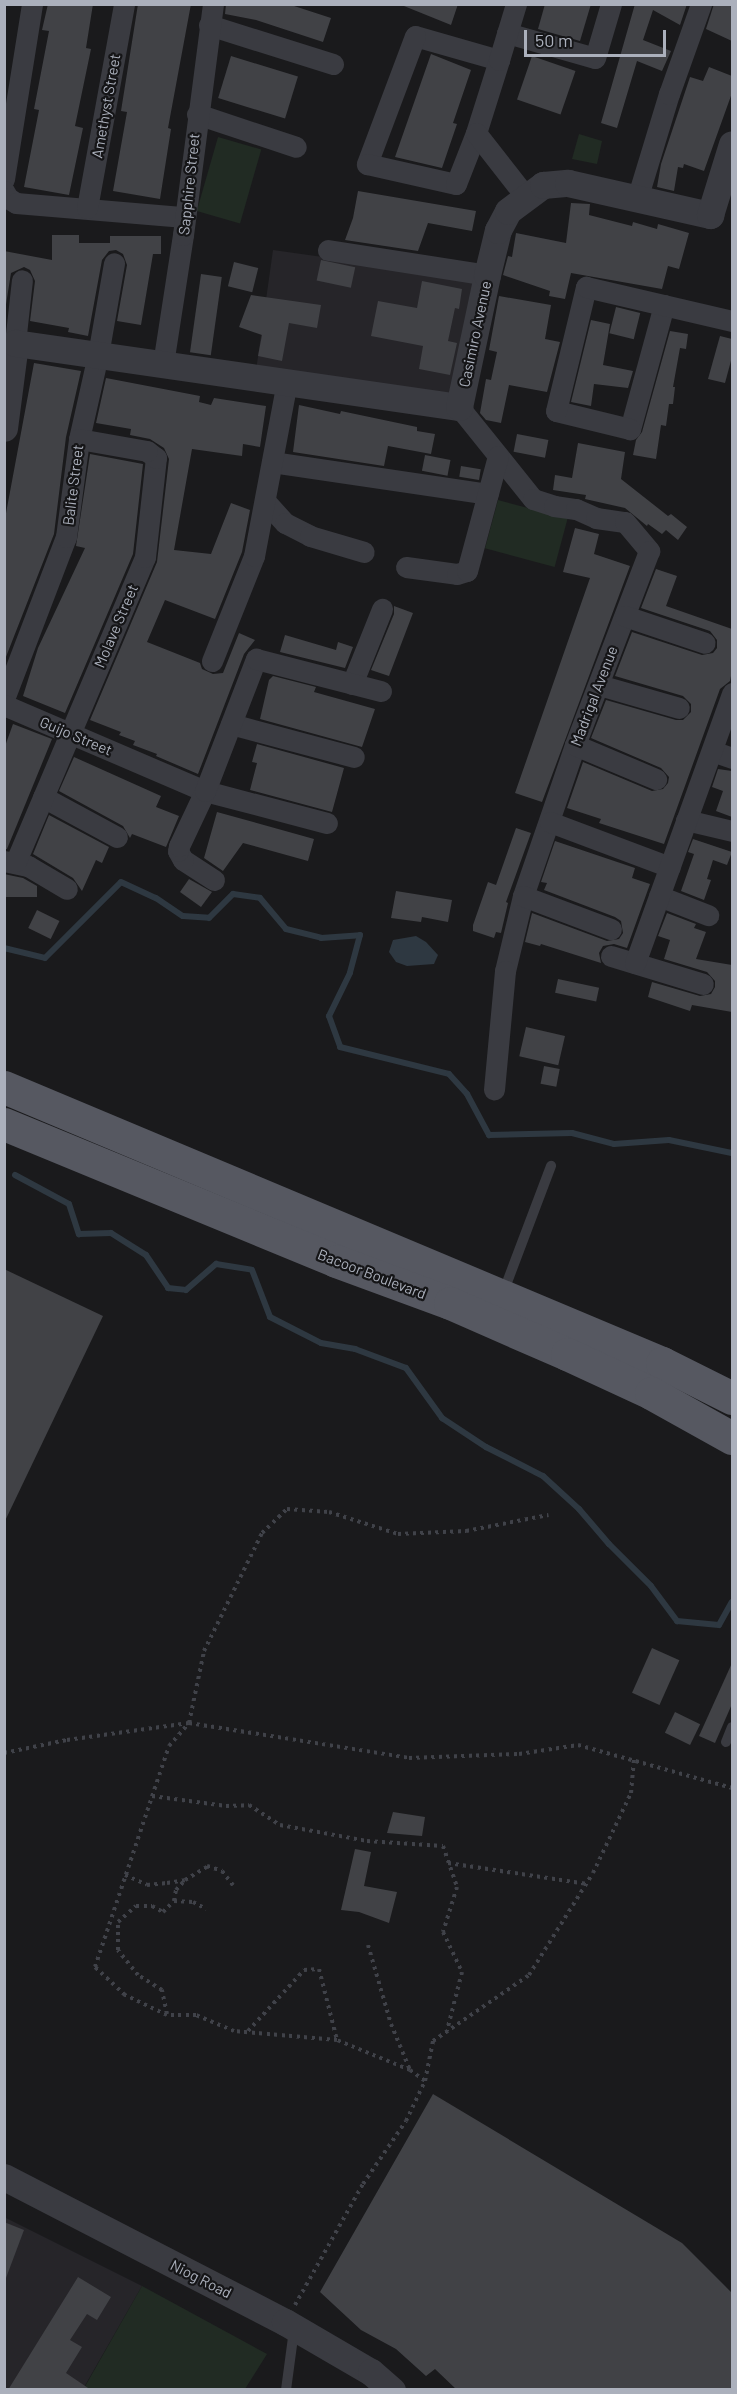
<!DOCTYPE html>
<html>
<head>
<meta charset="utf-8">
<style>
  body { margin:0 }
  #map { position:relative; width:737px; height:2394px; overflow:hidden; background:#1a1a1c; font-family:Barlow,sans-serif }
  div>[style] { position:absolute }
  [style*='--x'] { left:calc(var(--x)*1px); top:calc(var(--y)*1px); width:calc(var(--w)*1px); rotate:calc(var(--a)*1deg) }
  .built>* { inset:0; background:#262529; transform-origin:0 0 }
  .green>* { inset:0; background:#212b23; transform-origin:0 0 }
  .water>* { inset:0; background:#2e3841 }
  .stream>* { height:6px; margin:-3px; padding:0 3px; transform-origin:3px; border-radius:3px; background:#2e3841 }
  .building>* { inset:0; background:#414246; transform-origin:0 0 }
  .path>* { height:4px; margin-top:-2px; transform-origin:0; background:repeating-linear-gradient(90deg,#404249 0 3px,transparent 0 7.5px) }
  .service>* { height:10px; margin:-5px; padding:0 5px; transform-origin:5px; border-radius:5px; background:#3a3b41 }
  .minor>* { height:21px; margin:-10.5px; padding:0 10.5px; transform-origin:10.5px; border-radius:10.5px; background:#3a3b41 }
  .tertiary>* { height:27px; margin:-13.5px; padding:0 13.5px; transform-origin:13.5px; border-radius:13.5px; background:#3a3b41 }
  .primary>* { height:33px; margin:-16.5px; padding:0 16.5px; transform-origin:16.5px; border-radius:16.5px; background:#565861 }
  span { translate:-50% -50%; white-space:nowrap; text-align:center; line-height:1.15; -webkit-text-stroke:4.5px #151517; paint-order:stroke }
  .street-label { font-size:15px; color:#abb0bc }
  .frame { position:absolute; inset:0; border:6px solid #abb0bc; pointer-events:none }
  .scale { position:absolute; left:524px; top:30px; width:142px; height:27px; box-sizing:border-box; border:3px solid #abb0bc; border-top:0; padding-left:8px; font-size:18px; line-height:21px; white-space:nowrap; color:#abb0bc; -webkit-text-stroke:4px #151517; paint-order:stroke }
</style>
</head>
<body>
<div id="map">
  <div class="built">
    <div style="left:273px;top:250px;width:207px;height:118px;rotate:8deg"></div>
    <div style="clip-path:polygon(4px 2217px,142px 2286px,83px 2389px,5px 2389px)"></div>
  </div>
  <div class="green">
    <div style="clip-path:polygon(579px 134px,602px 141px,597px 164px,572px 159px)"></div>
    <div style="left:218px;top:137px;width:45px;height:77px;rotate:16deg"></div>
    <div style="left:498px;top:500px;width:72px;height:50px;rotate:15deg"></div>
    <div style="clip-path:polygon(142px 2286px,267px 2354px,245px 2389px,83px 2390px)"></div>
  </div>
  <div class="water">
    <div style="clip-path:polygon(416px 936px,426px 942px,438px 955px,434px 964px,407px 966px,396px 962px,389px 952px,393px 940px)"></div>
  </div>
  <div class="stream">
    <div style="--x:4;--y:948;--w:42;--a:13.7"></div>
    <div style="--x:45;--y:958;--w:107;--a:-45"></div>
    <div style="--x:121;--y:882;--w:38;--a:25"></div>
    <div style="--x:156;--y:898;--w:32;--a:34"></div>
    <div style="--x:183;--y:916;--w:26;--a:4"></div>
    <div style="--x:209;--y:918;--w:34;--a:-45"></div>
    <div style="--x:233;--y:894;--w:27;--a:8"></div>
    <div style="--x:260;--y:898;--w:40;--a:50"></div>
    <div style="--x:286;--y:929;--w:36;--a:14"></div>
    <div style="--x:321;--y:938;--w:39;--a:-4"></div>
    <div style="--x:360;--y:935;--w:39;--a:105"></div>
    <div style="--x:350;--y:973;--w:48;--a:116"></div>
    <div style="--x:329;--y:1016;--w:33;--a:70"></div>
    <div style="--x:340;--y:1047;--w:112;--a:13.9"></div>
    <div style="--x:449;--y:1074;--w:27;--a:48"></div>
    <div style="--x:467;--y:1094;--w:47;--a:61.8"></div>
    <div style="--x:489;--y:1135;--w:83;--a:-1.4"></div>
    <div style="--x:572;--y:1133;--w:43;--a:14.7"></div>
    <div style="--x:614;--y:1144;--w:55;--a:-4.2"></div>
    <div style="--x:669;--y:1140;--w:64;--a:11.7"></div>
    <div style="--x:15;--y:1175;--w:61;--a:28.2"></div>
    <div style="--x:69;--y:1204;--w:32;--a:72"></div>
    <div style="--x:79;--y:1234;--w:32;--a:-2"></div>
    <div style="--x:111;--y:1233;--w:41;--a:32.2"></div>
    <div style="--x:146;--y:1255;--w:40;--a:56"></div>
    <div style="--x:168;--y:1288;--w:18;--a:6"></div>
    <div style="--x:186;--y:1290;--w:40;--a:-41"></div>
    <div style="--x:216;--y:1264;--w:36;--a:9"></div>
    <div style="--x:252;--y:1270;--w:50;--a:69"></div>
    <div style="--x:270;--y:1317;--w:57;--a:27"></div>
    <div style="--x:321;--y:1343;--w:35;--a:10"></div>
    <div style="--x:355;--y:1349;--w:54;--a:20.4"></div>
    <div style="--x:406;--y:1368;--w:62;--a:54.2"></div>
    <div style="--x:442;--y:1418;--w:53;--a:33.4"></div>
    <div style="--x:486;--y:1447;--w:64;--a:27"></div>
    <div style="--x:543;--y:1476;--w:49;--a:42.5"></div>
    <div style="--x:579;--y:1509;--w:46;--a:49.4"></div>
    <div style="--x:609;--y:1544;--w:59;--a:45"></div>
    <div style="--x:651;--y:1586;--w:44;--a:53.4"></div>
    <div style="--x:677;--y:1621;--w:42;--a:5.4"></div>
    <div style="--x:719;--y:1625;--w:26;--a:-61"></div>
  </div>
  <div class="building">
    <div style="clip-path:polygon(48px 4px,93px 4px,86px 48px,91px 49px,75px 126px,83px 128px,69px 195px,24px 187px,39px 110px,34px 109px,49px 31px,42px 30px)"></div>
    <div style="clip-path:polygon(138px 4px,191px 4px,168px 128px,171px 129px,160px 199px,113px 191px,127px 112px,121px 111px)"></div>
    <div style="clip-path:polygon(226px 4px,288px 4px,331px 18px,323px 42px,256px 20px,225px 14px)"></div>
    <div style="clip-path:polygon(399px 4px,458px 4px,451px 25px)"></div>
    <div style="clip-path:polygon(545px 4px,591px 4px,580px 41px,538px 29px)"></div>
    <div style="clip-path:polygon(635px 4px,687px 4px,680px 25px,653px 10px,643px 40px,671px 51px,662px 71px,637px 61px,617px 128px,601px 123px)"></div>
    <div style="clip-path:polygon(714px 4px,732px 4px,732px 41px,706px 29px)"></div>
    <div style="clip-path:polygon(431px 54px,471px 70px,453px 123px,457px 124px,442px 168px,395px 157px)"></div>
    <div style="left:231px;top:56px;width:70px;height:44px;rotate:17deg"></div>
    <div style="left:532px;top:56px;width:46px;height:46px;rotate:19deg"></div>
    <div style="clip-path:polygon(709px 67px,732px 76px,732px 93px,704px 171px,684px 164px,683px 168px,678px 167px,674px 191px,657px 187px,661px 164px,690px 77px,703px 81px)"></div>
    <div style="clip-path:polygon(358px 191px,476px 211px,472px 231px,428px 223px,418px 251px,345px 240px,353px 218px)"></div>
    <div style="clip-path:polygon(571px 203px,590px 204px,589px 215px,632px 226px,633px 222px,657px 229px,658px 224px,689px 233px,679px 269px,668px 266px,662px 289px,571px 273px,565px 299px,549px 296px,550px 291px,503px 275px,508px 256px,512px 257px,516px 233px,566px 243px)"></div>
    <div style="clip-path:polygon(52px 235px,79px 235px,79px 243px,110px 243px,110px 236px,161px 236px,161px 254px,153px 254px,141px 325px,117px 321px,127px 265px,123px 254px,116px 250px,109px 251px,102px 260px,88px 336px,68px 332px,69px 328px,30px 321px,35px 281px,30px 270px,24px 267px,11px 273px,4px 317px,4px 251px,52px 260px)"></div>
    <div style="left:321px;top:260px;width:35px;height:21px;rotate:12deg"></div>
    <div style="left:234px;top:262px;width:25px;height:25px;rotate:14deg"></div>
    <div style="left:201px;top:274px;width:21px;height:79px;rotate:8deg"></div>
    <div style="clip-path:polygon(422px 281px,462px 289px,459px 309px,455px 308px,448px 341px,457px 343px,450px 375px,419px 369px,423px 346px,371px 336px,378px 301px,417px 308px)"></div>
    <div style="clip-path:polygon(251px 295px,321px 305px,317px 328px,289px 323px,282px 361px,258px 356px,262px 335px,239px 327px)"></div>
    <div style="clip-path:polygon(499px 296px,551px 305px,545px 339px,560px 342px,547px 392px,509px 385px,501px 423px,486px 420px,480px 413px,486px 379px,491px 380px,497px 352px,489px 350px)"></div>
    <div style="left:616px;top:307px;width:25px;height:27px;rotate:14deg"></div>
    <div style="clip-path:polygon(591px 320px,610px 324px,603px 365px,633px 371px,628px 388px,594px 384px,591px 406px,571px 402px)"></div>
    <div style="clip-path:polygon(670px 331px,688px 334px,686px 349px,680px 348px,673px 387px,675px 387px,673px 404px,669px 404px,666px 426px,661px 425px,656px 459px,633px 455px,636px 440px,642px 432px)"></div>
    <div style="clip-path:polygon(720px 336px,732px 339px,732px 357px,725px 383px,708px 379px)"></div>
    <div style="clip-path:polygon(34px 363px,81px 371px,66px 437px,54px 534px,4px 662px,4px 524px)"></div>
    <div style="clip-path:polygon(106px 378px,200px 396px,199px 402px,211px 405px,214px 398px,266px 406px,260px 447px,243px 444px,242px 456px,192px 449px,174px 550px,211px 554px,231px 503px,250px 510px,242px 552px,215px 619px,165px 600px,147px 642px,200px 663px,202px 669px,213px 674px,223px 673px,239px 633px,255px 640px,244px 654px,198px 774px,156px 756px,157px 754px,133px 745px,135px 741px,119px 735px,121px 732px,90px 720px,157px 562px,169px 459px,164px 448px,150px 439px,130px 435px,131px 429px,96px 423px)"></div>
    <div style="clip-path:polygon(299px 405px,340px 414px,341px 411px,417px 427px,417px 431px,435px 434px,431px 454px,388px 446px,384px 466px,293px 452px)"></div>
    <div style="left:517px;top:434px;width:32px;height:18px;rotate:11deg"></div>
    <div style="clip-path:polygon(578px 443px,625px 452px,621px 479px,668px 516px,671px 514px,687px 527px,678px 540px,666px 530px,662px 534px,648px 524px,647px 526px,625px 508px,585px 499px,586px 495px,553px 490px,555px 475px,572px 478px)"></div>
    <div style="clip-path:polygon(90px 454px,143px 464px,133px 554px,65px 713px,23px 696px,38px 648px,85px 548px,76px 546px)"></div>
    <div style="left:425px;top:455px;width:26px;height:16px;rotate:11deg"></div>
    <div style="left:461px;top:466px;width:20px;height:11px;rotate:9deg"></div>
    <div style="clip-path:polygon(575px 528px,599px 534px,594px 554px,630px 566px,542px 802px,515px 793px,590px 578px,563px 572px)"></div>
    <div style="clip-path:polygon(656px 569px,677px 576px,666px 606px,732px 629px,732px 671px,730px 681px,720px 689px,664px 844px,599px 823px,601px 819px,567px 808px,583px 762px,652px 791px,663px 789px,668px 783px,669px 777px,661px 768px,591px 738px,606px 700px,676px 720px,683px 720px,691px 712px,691px 704px,683px 696px,615px 676px,632px 632px,702px 655px,713px 653px,717px 648px,717px 640px,710px 631px,641px 608px)"></div>
    <div style="clip-path:polygon(394px 606px,413px 613px,389px 676px,371px 670px,394px 614px)"></div>
    <div style="clip-path:polygon(285px 635px,336px 650px,338px 642px,353px 647px,345px 668px,280px 652px)"></div>
    <div style="clip-path:polygon(273px 676px,316px 687px,314px 692px,375px 709px,362px 747px,260px 719px,269px 680px)"></div>
    <div style="clip-path:polygon(13px 724px,52px 739px,7px 849px,4px 849px,4px 749px)"></div>
    <div style="clip-path:polygon(257px 744px,344px 768px,332px 812px,250px 790px,257px 763px,252px 762px)"></div>
    <div style="clip-path:polygon(74px 757px,161px 796px,156px 807px,179px 816px,166px 847px,132px 834px,130px 838px,123px 826px,59px 791px)"></div>
    <div style="clip-path:polygon(718px 769px,732px 771px,732px 817px,716px 811px,723px 791px,712px 787px)"></div>
    <div style="clip-path:polygon(217px 812px,314px 839px,308px 861px,243px 843px,223px 871px,204px 858px)"></div>
    <div style="clip-path:polygon(49px 815px,109px 847px,102px 863px,96px 860px,82px 891px,73px 878px,33px 854px)"></div>
    <div style="clip-path:polygon(516px 828px,531px 833px,506px 902px,508px 903px,501px 933px,496px 932px,494px 938px,473px 931px,473px 925px,488px 882px,496px 885px)"></div>
    <div style="clip-path:polygon(693px 839px,732px 852px,727px 865px,713px 860px,707px 879px,711px 880px,704px 900px,681px 891px,694px 854px,688px 852px)"></div>
    <div style="clip-path:polygon(555px 841px,635px 868px,632px 878px,650px 884px,627px 948px,614px 944px,603px 946px,599px 953px,601px 963px,541px 944px,540px 946px,525px 942px,532px 913px,607px 941px,619px 939px,623px 933px,621px 921px,615px 917px,544px 890px,547px 883px,541px 882px)"></div>
    <div style="clip-path:polygon(4px 874px,23px 878px,37px 886px,37px 897px,4px 897px)"></div>
    <div style="clip-path:polygon(189px 879px,212px 892px,201px 907px,180px 892px)"></div>
    <div style="clip-path:polygon(396px 891px,452px 900px,448px 922px,422px 917px,421px 922px,391px 918px)"></div>
    <div style="left:37px;top:910px;width:25px;height:20px;rotate:26deg"></div>
    <div style="clip-path:polygon(667px 913px,696px 924px,694px 928px,706px 932px,696px 959px,732px 965px,732px 1012px,692px 1005px,690px 1011px,648px 997px,652px 982px,700px 996px,711px 994px,715px 987px,715px 981px,707px 972px,664px 959px,670px 940px,658px 936px)"></div>
    <div style="left:558px;top:979px;width:42px;height:14px;rotate:12deg"></div>
    <div style="left:526px;top:1027px;width:40px;height:30px;rotate:13deg"></div>
    <div style="left:544px;top:1066px;width:16px;height:18px;rotate:11deg"></div>
    <div style="clip-path:polygon(4px 1269px,103px 1316px,4px 1523px)"></div>
    <div style="left:652px;top:1648px;width:30px;height:49px;rotate:24deg"></div>
    <div style="clip-path:polygon(732px 1663px,732px 1704px,715px 1743px,699px 1736px)"></div>
    <div style="left:675px;top:1712px;width:28px;height:23px;rotate:26deg"></div>
    <div style="clip-path:polygon(393px 1812px,425px 1817px,422px 1836px,387px 1833px)"></div>
    <div style="clip-path:polygon(355px 1849px,371px 1852px,364px 1886px,397px 1892px,389px 1923px,359px 1912px,341px 1910px)"></div>
    <div style="clip-path:polygon(433px 2094px,682px 2243px,732px 2293px,732px 2390px,457px 2390px,435px 2369px,426px 2376px,396px 2349px,361px 2330px,320px 2292px)"></div>
    <div style="clip-path:polygon(4px 2222px,24px 2230px,6px 2278px,4px 2277px)"></div>
    <div style="clip-path:polygon(78px 2277px,111px 2297px,97px 2320px,87px 2314px,70px 2340px,82px 2347px,66px 2373px,91px 2390px,8px 2390px)"></div>
  </div>
  <div class="path">
    <div style="--x:4;--y:1753;--w:64;--a:-11.7"></div>
    <div style="--x:67;--y:1740;--w:123;--a:-7.9"></div>
    <div style="--x:189;--y:1723;--w:223;--a:9"></div>
    <div style="--x:409;--y:1758;--w:110;--a:-2.1"></div>
    <div style="--x:519;--y:1754;--w:60;--a:-8.7"></div>
    <div style="--x:578;--y:1745;--w:160;--a:15.6"></div>
    <div style="--x:152;--y:1796;--w:75;--a:7.7"></div>
    <div style="--x:226;--y:1806;--w:23;--a:-2"></div>
    <div style="--x:249;--y:1805;--w:37;--a:33"></div>
    <div style="--x:280;--y:1825;--w:88;--a:10.4"></div>
    <div style="--x:367;--y:1841;--w:76;--a:3.8"></div>
    <div style="--x:443;--y:1846;--w:43;--a:71.1"></div>
    <div style="--x:457;--y:1887;--w:47;--a:107.3"></div>
    <div style="--x:443;--y:1932;--w:44;--a:64.6"></div>
    <div style="--x:462;--y:1972;--w:61;--a:104.3"></div>
    <div style="--x:448;--y:1863;--w:141;--a:8.6"></div>
    <div style="--x:207;--y:1866;--w:16;--a:18"></div>
    <div style="--x:222;--y:1871;--w:18;--a:52"></div>
    <div style="--x:125;--y:1875;--w:24;--a:24"></div>
    <div style="--x:147;--y:1885;--w:20;--a:-6"></div>
    <div style="--x:167;--y:1883;--w:18;--a:-9"></div>
    <div style="--x:185;--y:1880;--w:27;--a:-31"></div>
    <div style="--x:174;--y:1901;--w:11;--a:-80"></div>
    <div style="--x:176;--y:1890;--w:12;--a:-48"></div>
    <div style="--x:368;--y:1945;--w:82;--a:73.8"></div>
    <div style="--x:391;--y:2024;--w:50;--a:67.6"></div>
    <div style="--x:410;--y:2070;--w:79;--a:-157.7"></div>
    <div style="--x:337;--y:2040;--w:103;--a:-175"></div>
    <div style="--x:234;--y:2031;--w:41;--a:-157.2"></div>
    <div style="--x:196;--y:2015;--w:29;--a:180"></div>
    <div style="--x:167;--y:2015;--w:47;--a:-154.5"></div>
    <div style="--x:125;--y:1995;--w:41;--a:-137"></div>
    <div style="--x:95;--y:1967;--w:233;--a:-71.5"></div>
    <div style="--x:169;--y:1746;--w:30;--a:-49"></div>
    <div style="--x:189;--y:1723;--w:74;--a:-78.2"></div>
    <div style="--x:204;--y:1651;--w:131;--a:-63.8"></div>
    <div style="--x:262;--y:1533;--w:35;--a:-44"></div>
    <div style="--x:287;--y:1509;--w:42;--a:4.1"></div>
    <div style="--x:329;--y:1512;--w:72;--a:17.7"></div>
    <div style="--x:398;--y:1534;--w:68;--a:-2.5"></div>
    <div style="--x:466;--y:1531;--w:84;--a:-11"></div>
    <div style="--x:167;--y:2014;--w:25;--a:-102"></div>
    <div style="--x:162;--y:1990;--w:28;--a:-148"></div>
    <div style="--x:138;--y:1975;--w:32;--a:-129"></div>
    <div style="--x:118;--y:1950;--w:28;--a:-90"></div>
    <div style="--x:118;--y:1922;--w:24;--a:-42"></div>
    <div style="--x:136;--y:1906;--w:16;--a:0"></div>
    <div style="--x:152;--y:1906;--w:13;--a:29"></div>
    <div style="--x:163;--y:1912;--w:16;--a:-45"></div>
    <div style="--x:174;--y:1901;--w:19;--a:3"></div>
    <div style="--x:193;--y:1902;--w:15;--a:28"></div>
    <div style="--x:248;--y:2031;--w:83;--a:-47.4"></div>
    <div style="--x:304;--y:1970;--w:15;--a:-4"></div>
    <div style="--x:319;--y:1969;--w:73;--a:75.8"></div>
    <div style="--x:410;--y:2070;--w:19;--a:36"></div>
    <div style="--x:295;--y:2305;--w:139;--a:-60.7"></div>
    <div style="--x:363;--y:2184;--w:76;--a:-55.7"></div>
    <div style="--x:406;--y:2121;--w:44;--a:-64.6"></div>
    <div style="--x:425;--y:2081;--w:41;--a:-78.7"></div>
    <div style="--x:433;--y:2041;--w:116;--a:-34.5"></div>
    <div style="--x:529;--y:1975;--w:120;--a:-57.9"></div>
    <div style="--x:593;--y:1873;--w:89;--a:-64.6"></div>
    <div style="--x:631;--y:1793;--w:34;--a:-85"></div>
  </div>
  <div class="service">
    <div style="--x:503;--y:1293;--w:136;--a:-69.3"></div>
    <div style="--x:726;--y:1742;--w:16;--a:-68"></div>
    <div style="--x:286;--y:2390;--w:61;--a:-82.4"></div>
  </div>
  <div class="minor">
    <div style="--x:209;--y:25;--w:130;--a:17.5"></div>
    <div style="--x:507;--y:33;--w:91;--a:15.9"></div>
    <div style="--x:595;--y:58;--w:56;--a:-73.5"></div>
    <div style="--x:499;--y:60;--w:87;--a:-164.1"></div>
    <div style="--x:415;--y:36;--w:137;--a:110.6"></div>
    <div style="--x:367;--y:164;--w:91;--a:12.7"></div>
    <div style="--x:456;--y:184;--w:55;--a:-68.6"></div>
    <div style="--x:476;--y:133;--w:77;--a:-72.5"></div>
    <div style="--x:499;--y:60;--w:59;--a:-73.1"></div>
    <div style="--x:197;--y:114;--w:104;--a:18.4"></div>
    <div style="--x:476;--y:133;--w:81;--a:52"></div>
    <div style="--x:4;--y:179;--w:177;--a:-80.9"></div>
    <div style="--x:4;--y:191;--w:8;--a:60"></div>
    <div style="--x:8;--y:198;--w:9;--a:32"></div>
    <div style="--x:16;--y:203;--w:169;--a:4.8"></div>
    <div style="--x:637;--y:199;--w:110;--a:-73.1"></div>
    <div style="--x:669;--y:94;--w:96;--a:-70.4"></div>
    <div style="--x:87;--y:208;--w:207;--a:-79.7"></div>
    <div style="--x:328;--y:250;--w:161;--a:8.9"></div>
    <div style="--x:664;--y:305;--w:129;--a:105.3"></div>
    <div style="--x:630;--y:429;--w:76;--a:-166.3"></div>
    <div style="--x:556;--y:411;--w:128;--a:-76.4"></div>
    <div style="--x:586;--y:287;--w:150;--a:13.1"></div>
    <div style="--x:15;--y:343;--w:63;--a:-83.7"></div>
    <div style="--x:163;--y:364;--w:131;--a:-81.2"></div>
    <div style="--x:183;--y:235;--w:233;--a:-82.6"></div>
    <div style="--x:459;--y:407;--w:118;--a:51.2"></div>
    <div style="--x:533;--y:499;--w:22;--a:18"></div>
    <div style="--x:554;--y:506;--w:22;--a:8"></div>
    <div style="--x:576;--y:509;--w:22;--a:24"></div>
    <div style="--x:596;--y:518;--w:29;--a:8"></div>
    <div style="--x:625;--y:522;--w:38;--a:50"></div>
    <div style="--x:649;--y:551;--w:208;--a:110.9"></div>
    <div style="--x:575;--y:745;--w:160;--a:109"></div>
    <div style="--x:523;--y:896;--w:77;--a:103.5"></div>
    <div style="--x:505;--y:971;--w:119;--a:95.3"></div>
    <div style="--x:272;--y:462;--w:218;--a:8.4"></div>
    <div style="--x:265;--y:501;--w:30;--a:48"></div>
    <div style="--x:285;--y:523;--w:28;--a:27"></div>
    <div style="--x:310;--y:536;--w:56;--a:16.5"></div>
    <div style="--x:406;--y:567;--w:51;--a:7.8"></div>
    <div style="--x:457;--y:574;--w:10;--a:-17"></div>
    <div style="--x:467;--y:571;--w:119;--a:-74.9"></div>
    <div style="--x:625;--y:616;--w:84;--a:18.6"></div>
    <div style="--x:212;--y:661;--w:113;--a:-68.2"></div>
    <div style="--x:254;--y:556;--w:177;--a:-79.3"></div>
    <div style="--x:352;--y:684;--w:81;--a:-68.2"></div>
    <div style="--x:599;--y:685;--w:83;--a:16"></div>
    <div style="--x:4;--y:699;--w:173;--a:-69.1"></div>
    <div style="--x:66;--y:537;--w:99;--a:-82.4"></div>
    <div style="--x:79;--y:439;--w:86;--a:-77.3"></div>
    <div style="--x:98;--y:355;--w:93;--a:-80.1"></div>
    <div style="--x:4;--y:705;--w:219;--a:23.2"></div>
    <div style="--x:205;--y:791;--w:126;--a:14.7"></div>
    <div style="--x:231;--y:724;--w:127;--a:15"></div>
    <div style="--x:575;--y:745;--w:88;--a:22.8"></div>
    <div style="--x:712;--y:751;--w:21;--a:19"></div>
    <div style="--x:43;--y:797;--w:84;--a:28.4"></div>
    <div style="--x:686;--y:820;--w:47;--a:13.4"></div>
    <div style="--x:550;--y:822;--w:128;--a:20.6"></div>
    <div style="--x:4;--y:861;--w:25;--a:12"></div>
    <div style="--x:28;--y:866;--w:45;--a:30.5"></div>
    <div style="--x:16;--y:861;--w:330;--a:-67"></div>
    <div style="--x:145;--y:557;--w:100;--a:-83.7"></div>
    <div style="--x:156;--y:458;--w:11;--a:-142"></div>
    <div style="--x:147;--y:451;--w:69;--a:-170"></div>
    <div style="--x:214;--y:880;--w:37;--a:-147"></div>
    <div style="--x:183;--y:860;--w:10;--a:-119"></div>
    <div style="--x:178;--y:851;--w:5;--a:-79"></div>
    <div style="--x:179;--y:846;--w:61;--a:-64.7"></div>
    <div style="--x:205;--y:791;--w:142;--a:-68.9"></div>
    <div style="--x:256;--y:659;--w:129;--a:14.4"></div>
    <div style="--x:523;--y:896;--w:94;--a:20.6"></div>
    <div style="--x:659;--y:896;--w:53;--a:21.2"></div>
    <div style="--x:611;--y:956;--w:96;--a:16.9"></div>
    <div style="--x:635;--y:963;--w:287;--a:-70.2"></div>
  </div>
  <div class="tertiary">
    <div style="--x:4;--y:428;--w:86;--a:-82.6"></div>
    <div style="--x:15;--y:343;--w:449;--a:8.2"></div>
    <div style="--x:459;--y:407;--w:135;--a:-78"></div>
    <div style="--x:487;--y:275;--w:46;--a:-76.3"></div>
    <div style="--x:498;--y:230;--w:21;--a:-62"></div>
    <div style="--x:508;--y:211;--w:44;--a:-36.6"></div>
    <div style="--x:543;--y:185;--w:25;--a:-5"></div>
    <div style="--x:568;--y:183;--w:146;--a:12.7"></div>
    <div style="--x:710;--y:215;--w:74;--a:-72.8"></div>
    <div style="--x:4;--y:2177;--w:316;--a:27.3"></div>
    <div style="--x:285;--y:2322;--w:99;--a:30.2"></div>
    <div style="--x:371;--y:2372;--w:28;--a:41"></div>
  </div>
  <div class="primary">
    <div style="--x:4;--y:1087;--w:714;--a:22.76"></div>
    <div style="--x:662;--y:1363;--w:78;--a:26.6"></div>
    <div style="--x:4;--y:1124;--w:359;--a:22.4"></div>
    <div style="--x:336;--y:1261;--w:121;--a:20.2"></div>
    <div style="--x:450;--y:1303;--w:128;--a:23.6"></div>
    <div style="--x:567;--y:1354;--w:93;--a:24.9"></div>
    <div style="--x:651;--y:1393;--w:93;--a:29.1"></div>
  </div>
  <div class="street-label">
    <span style="left:106px;top:106px;rotate:-80deg">Amethyst Street</span>
    <span style="left:189px;top:184px;rotate:-84deg">Sapphire Street</span>
    <span style="left:475px;top:334px;rotate:-78deg">Casimiro Avenue</span>
    <span style="left:73px;top:485px;rotate:-83deg">Balite Street</span>
    <span style="left:116px;top:626px;rotate:-67deg">Molave Street</span>
    <span style="left:594px;top:696px;rotate:-69deg">Madrigal Avenue</span>
    <span style="left:76px;top:736px;rotate:23deg">Guijo Street</span>
    <span style="left:372px;top:1274px;rotate:21deg">Bacoor Boulevard</span>
    <span style="left:201px;top:2279px;rotate:27deg">Niog Road</span>
  </div>
  <div class="frame"></div>
  <div class="scale">50 m</div>
</div>
</body>
</html>
